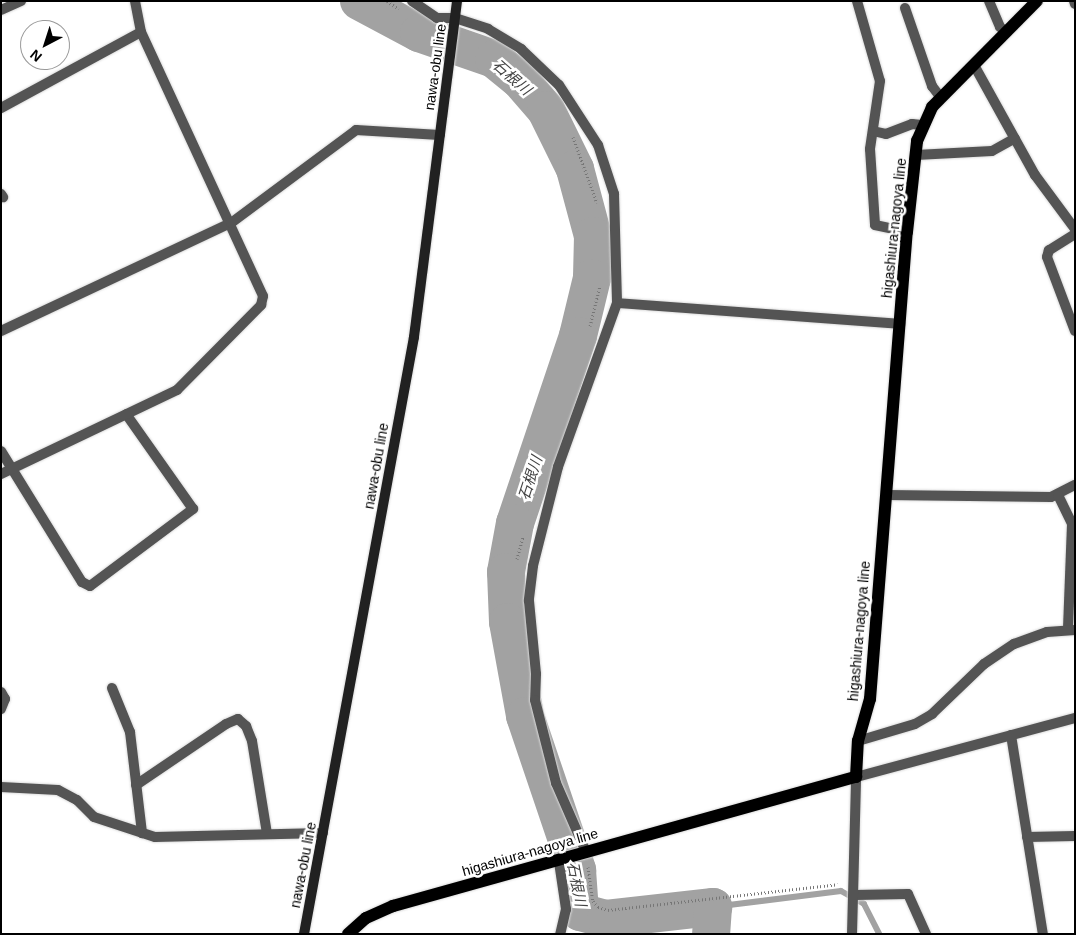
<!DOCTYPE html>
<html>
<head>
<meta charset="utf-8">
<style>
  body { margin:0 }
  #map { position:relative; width:1076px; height:935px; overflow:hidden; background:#fff; font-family:Helvetica,"Noto Sans JP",sans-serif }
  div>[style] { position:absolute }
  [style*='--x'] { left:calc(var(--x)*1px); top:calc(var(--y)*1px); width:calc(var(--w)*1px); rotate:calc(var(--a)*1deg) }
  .stream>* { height:6px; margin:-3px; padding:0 3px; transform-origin:3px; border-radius:3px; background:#a2a2a2 }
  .river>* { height:38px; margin:-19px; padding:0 19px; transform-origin:19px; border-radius:19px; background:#a2a2a2 }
  .path>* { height:3px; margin-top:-1.5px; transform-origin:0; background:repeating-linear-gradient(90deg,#767676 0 1px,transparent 0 3.5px) }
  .roads { filter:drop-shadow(0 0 1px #dbdbdb) drop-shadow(0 0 1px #dbdbdb) }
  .service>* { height:10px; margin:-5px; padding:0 5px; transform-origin:5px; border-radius:5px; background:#545454 }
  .minor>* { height:10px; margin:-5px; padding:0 5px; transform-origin:5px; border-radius:5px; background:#545454 }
  .tertiary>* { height:10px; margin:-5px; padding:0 5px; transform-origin:5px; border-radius:5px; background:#545454 }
  .secondary>* { height:10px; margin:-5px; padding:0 5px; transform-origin:5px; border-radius:5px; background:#212121 }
  .primary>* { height:12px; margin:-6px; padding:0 6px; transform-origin:6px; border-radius:6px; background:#000 }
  span { translate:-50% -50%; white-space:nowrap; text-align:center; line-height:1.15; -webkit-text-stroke:5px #fff; paint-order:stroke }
  .street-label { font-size:14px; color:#000 }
  .water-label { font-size:15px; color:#434343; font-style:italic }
  .frame { position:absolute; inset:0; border:2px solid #000; pointer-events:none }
  .north { position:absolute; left:20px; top:20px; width:50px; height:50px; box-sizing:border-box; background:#fff; border:1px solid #999; border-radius:50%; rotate:220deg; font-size:14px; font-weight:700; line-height:20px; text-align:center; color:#000 }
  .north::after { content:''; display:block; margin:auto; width:18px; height:22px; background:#000; clip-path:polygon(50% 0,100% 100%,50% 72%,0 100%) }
</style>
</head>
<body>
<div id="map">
  <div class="stream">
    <div style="--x:713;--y:907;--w:129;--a:-7.1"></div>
    <div style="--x:841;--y:891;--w:26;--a:29"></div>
    <div style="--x:864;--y:904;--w:34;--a:63"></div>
  </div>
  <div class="river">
    <div style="--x:359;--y:1;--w:68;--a:28.1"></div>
    <div style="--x:419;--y:33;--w:79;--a:19.1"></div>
    <div style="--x:494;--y:59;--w:32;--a:39"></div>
    <div style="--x:519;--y:79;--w:41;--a:48.9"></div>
    <div style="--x:546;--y:110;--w:66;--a:63.8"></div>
    <div style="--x:575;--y:169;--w:69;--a:75"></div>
    <div style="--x:593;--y:236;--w:42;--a:91.4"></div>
    <div style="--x:592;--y:278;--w:60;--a:103.6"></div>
    <div style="--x:578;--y:336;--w:197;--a:108.6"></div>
    <div style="--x:515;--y:523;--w:50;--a:100.4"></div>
    <div style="--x:506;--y:572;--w:50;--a:87.7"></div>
    <div style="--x:508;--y:622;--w:96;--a:79.7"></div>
    <div style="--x:525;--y:716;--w:163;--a:71.3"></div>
    <div style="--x:577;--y:870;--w:42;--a:85.9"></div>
    <div style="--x:580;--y:912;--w:27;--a:15"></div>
    <div style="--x:606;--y:919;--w:108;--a:-6.4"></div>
    <div style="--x:713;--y:907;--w:27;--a:94"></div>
  </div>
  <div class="path">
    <div style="--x:387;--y:1;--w:14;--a:34"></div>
    <div style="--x:573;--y:137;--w:70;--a:70"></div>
    <div style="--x:590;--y:326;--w:41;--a:-76"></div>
    <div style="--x:517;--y:559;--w:24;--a:-75"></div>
    <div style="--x:588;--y:867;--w:34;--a:82"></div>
    <div style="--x:593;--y:901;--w:8;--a:50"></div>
    <div style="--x:598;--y:907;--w:10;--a:17"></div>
    <div style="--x:608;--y:910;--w:231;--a:-6.4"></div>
  </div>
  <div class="roads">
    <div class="service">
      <div style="--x:974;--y:65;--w:126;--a:61"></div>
      <div style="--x:1035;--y:175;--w:67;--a:53.5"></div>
      <div style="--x:1075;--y:234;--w:31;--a:148"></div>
      <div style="--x:1049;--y:250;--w:7;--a:106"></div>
      <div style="--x:1047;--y:257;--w:79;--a:69.3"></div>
      <div style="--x:886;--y:495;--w:165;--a:0.7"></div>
      <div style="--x:1051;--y:497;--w:27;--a:-27"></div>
    </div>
    <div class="minor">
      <div style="--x:412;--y:1;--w:30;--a:34"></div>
      <div style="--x:437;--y:18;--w:18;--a:0"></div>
      <div style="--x:455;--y:18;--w:35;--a:18"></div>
      <div style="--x:488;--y:29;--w:39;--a:31"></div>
      <div style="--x:521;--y:49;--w:52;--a:43.5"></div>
      <div style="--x:559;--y:85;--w:72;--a:57"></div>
      <div style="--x:598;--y:145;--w:52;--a:71.9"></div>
      <div style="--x:614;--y:194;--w:109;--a:88.4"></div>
      <div style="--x:617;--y:303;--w:174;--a:109.8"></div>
      <div style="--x:558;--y:467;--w:102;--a:104.2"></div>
      <div style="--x:533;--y:566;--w:35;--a:97"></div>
      <div style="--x:529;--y:601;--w:73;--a:84.5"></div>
      <div style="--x:536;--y:674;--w:26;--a:92"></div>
      <div style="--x:535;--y:700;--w:86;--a:75.8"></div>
      <div style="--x:556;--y:783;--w:75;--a:66.5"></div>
      <div style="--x:857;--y:1;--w:83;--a:74"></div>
      <div style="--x:880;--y:81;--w:69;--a:98.4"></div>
      <div style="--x:870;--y:149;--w:76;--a:86.2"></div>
      <div style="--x:875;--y:225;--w:33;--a:12"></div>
      <div style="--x:989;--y:1;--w:28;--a:67"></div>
      <div style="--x:1000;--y:27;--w:8;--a:40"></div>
      <div style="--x:1074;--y:1;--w:3;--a:72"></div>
      <div style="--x:905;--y:8;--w:83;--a:70.9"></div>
      <div style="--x:932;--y:86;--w:15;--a:53"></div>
      <div style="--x:1;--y:10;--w:22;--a:-24"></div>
      <div style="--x:1;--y:108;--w:159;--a:-28.5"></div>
      <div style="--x:873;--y:131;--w:13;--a:13"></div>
      <div style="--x:886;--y:134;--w:28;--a:-21"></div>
      <div style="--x:912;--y:124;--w:10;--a:6"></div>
      <div style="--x:916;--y:155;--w:76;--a:-3"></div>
      <div style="--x:992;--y:151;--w:26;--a:-29"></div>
      <div style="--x:1;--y:194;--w:4;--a:56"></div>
      <div style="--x:617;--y:303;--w:284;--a:4.2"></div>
      <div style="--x:1;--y:451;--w:154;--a:58.3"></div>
      <div style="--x:82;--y:582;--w:9;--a:27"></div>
      <div style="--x:90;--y:586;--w:129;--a:-36.8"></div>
      <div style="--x:193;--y:509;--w:116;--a:-125.2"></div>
      <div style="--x:1;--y:474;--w:195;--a:-25.5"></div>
      <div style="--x:177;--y:390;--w:120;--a:-45.3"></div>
      <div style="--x:261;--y:305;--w:9;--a:-77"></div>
      <div style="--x:263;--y:296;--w:291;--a:-114.8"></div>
      <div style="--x:141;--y:32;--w:32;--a:-101"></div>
      <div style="--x:1058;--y:495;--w:32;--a:64"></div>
      <div style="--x:1072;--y:524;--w:105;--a:92.2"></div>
      <div style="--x:112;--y:688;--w:48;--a:67.8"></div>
      <div style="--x:130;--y:732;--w:102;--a:83.2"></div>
      <div style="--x:1;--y:692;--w:8;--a:60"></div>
      <div style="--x:5;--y:699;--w:11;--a:112"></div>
      <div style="--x:1011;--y:735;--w:202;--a:80.9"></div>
      <div style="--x:858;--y:741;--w:59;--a:-16.6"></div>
      <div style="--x:915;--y:724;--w:20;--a:-30"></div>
      <div style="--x:932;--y:714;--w:72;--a:-43.9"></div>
      <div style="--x:984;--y:664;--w:36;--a:-34"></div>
      <div style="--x:1014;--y:644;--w:35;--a:-20"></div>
      <div style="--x:1047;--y:632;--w:28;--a:-4"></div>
      <div style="--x:136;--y:785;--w:109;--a:-34.1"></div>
      <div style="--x:226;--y:724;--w:13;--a:-23"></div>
      <div style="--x:238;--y:719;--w:11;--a:41"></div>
      <div style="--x:246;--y:726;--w:16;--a:68"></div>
      <div style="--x:252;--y:741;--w:94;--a:80.8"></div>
      <div style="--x:1;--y:787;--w:57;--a:3"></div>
      <div style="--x:58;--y:790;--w:21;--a:28"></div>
      <div style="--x:77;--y:800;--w:24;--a:45"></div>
      <div style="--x:94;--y:817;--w:64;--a:18.2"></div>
      <div style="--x:155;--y:837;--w:168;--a:-1.4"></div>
      <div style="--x:1027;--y:837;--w:48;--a:-1.2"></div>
      <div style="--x:559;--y:862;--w:48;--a:81.5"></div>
      <div style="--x:566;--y:909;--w:26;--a:103"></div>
      <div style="--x:855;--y:895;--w:53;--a:-1.1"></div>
      <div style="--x:908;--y:894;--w:44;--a:65.8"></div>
      <div style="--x:852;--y:934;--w:157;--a:-88.5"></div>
      <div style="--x:856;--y:777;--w:227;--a:-15.1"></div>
    </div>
    <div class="tertiary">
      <div style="--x:1;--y:331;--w:254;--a:-25.2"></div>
      <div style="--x:231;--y:223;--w:156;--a:-36.6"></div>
      <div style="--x:356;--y:130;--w:84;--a:3.4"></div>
    </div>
    <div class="secondary">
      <div style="--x:304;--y:934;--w:607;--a:-79.56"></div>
      <div style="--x:414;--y:337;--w:339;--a:-82.7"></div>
    </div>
    <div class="primary">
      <div style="--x:348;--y:934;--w:24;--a:-42"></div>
      <div style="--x:366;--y:918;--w:30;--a:-24"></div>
      <div style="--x:393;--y:906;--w:481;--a:-15.6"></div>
      <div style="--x:856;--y:777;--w:36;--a:-87"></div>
      <div style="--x:858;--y:741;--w:44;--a:-74.1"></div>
      <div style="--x:870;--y:699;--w:468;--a:-85.5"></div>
      <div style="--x:907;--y:232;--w:92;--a:-83.7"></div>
      <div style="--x:917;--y:141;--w:37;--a:-66"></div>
      <div style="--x:932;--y:107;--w:149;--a:-45.3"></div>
    </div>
  </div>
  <div class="street-label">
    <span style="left:435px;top:67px;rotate:-82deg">nawa-obu line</span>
    <span style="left:894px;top:228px;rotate:-84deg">higashiura-nagoya line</span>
    <span style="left:376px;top:466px;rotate:-80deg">nawa-obu line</span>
    <span style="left:859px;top:631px;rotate:-85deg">higashiura-nagoya line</span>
    <span style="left:530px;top:852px;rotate:-16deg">higashiura-nagoya line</span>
    <span style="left:303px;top:865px;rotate:-79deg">nawa-obu line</span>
  </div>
  <div class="water-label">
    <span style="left:512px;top:77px;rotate:41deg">石根川</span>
    <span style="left:530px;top:478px;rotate:-72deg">石根川</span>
    <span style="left:577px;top:884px;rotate:79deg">石根川</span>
  </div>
  <div class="frame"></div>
  <div class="north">N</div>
</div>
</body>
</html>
